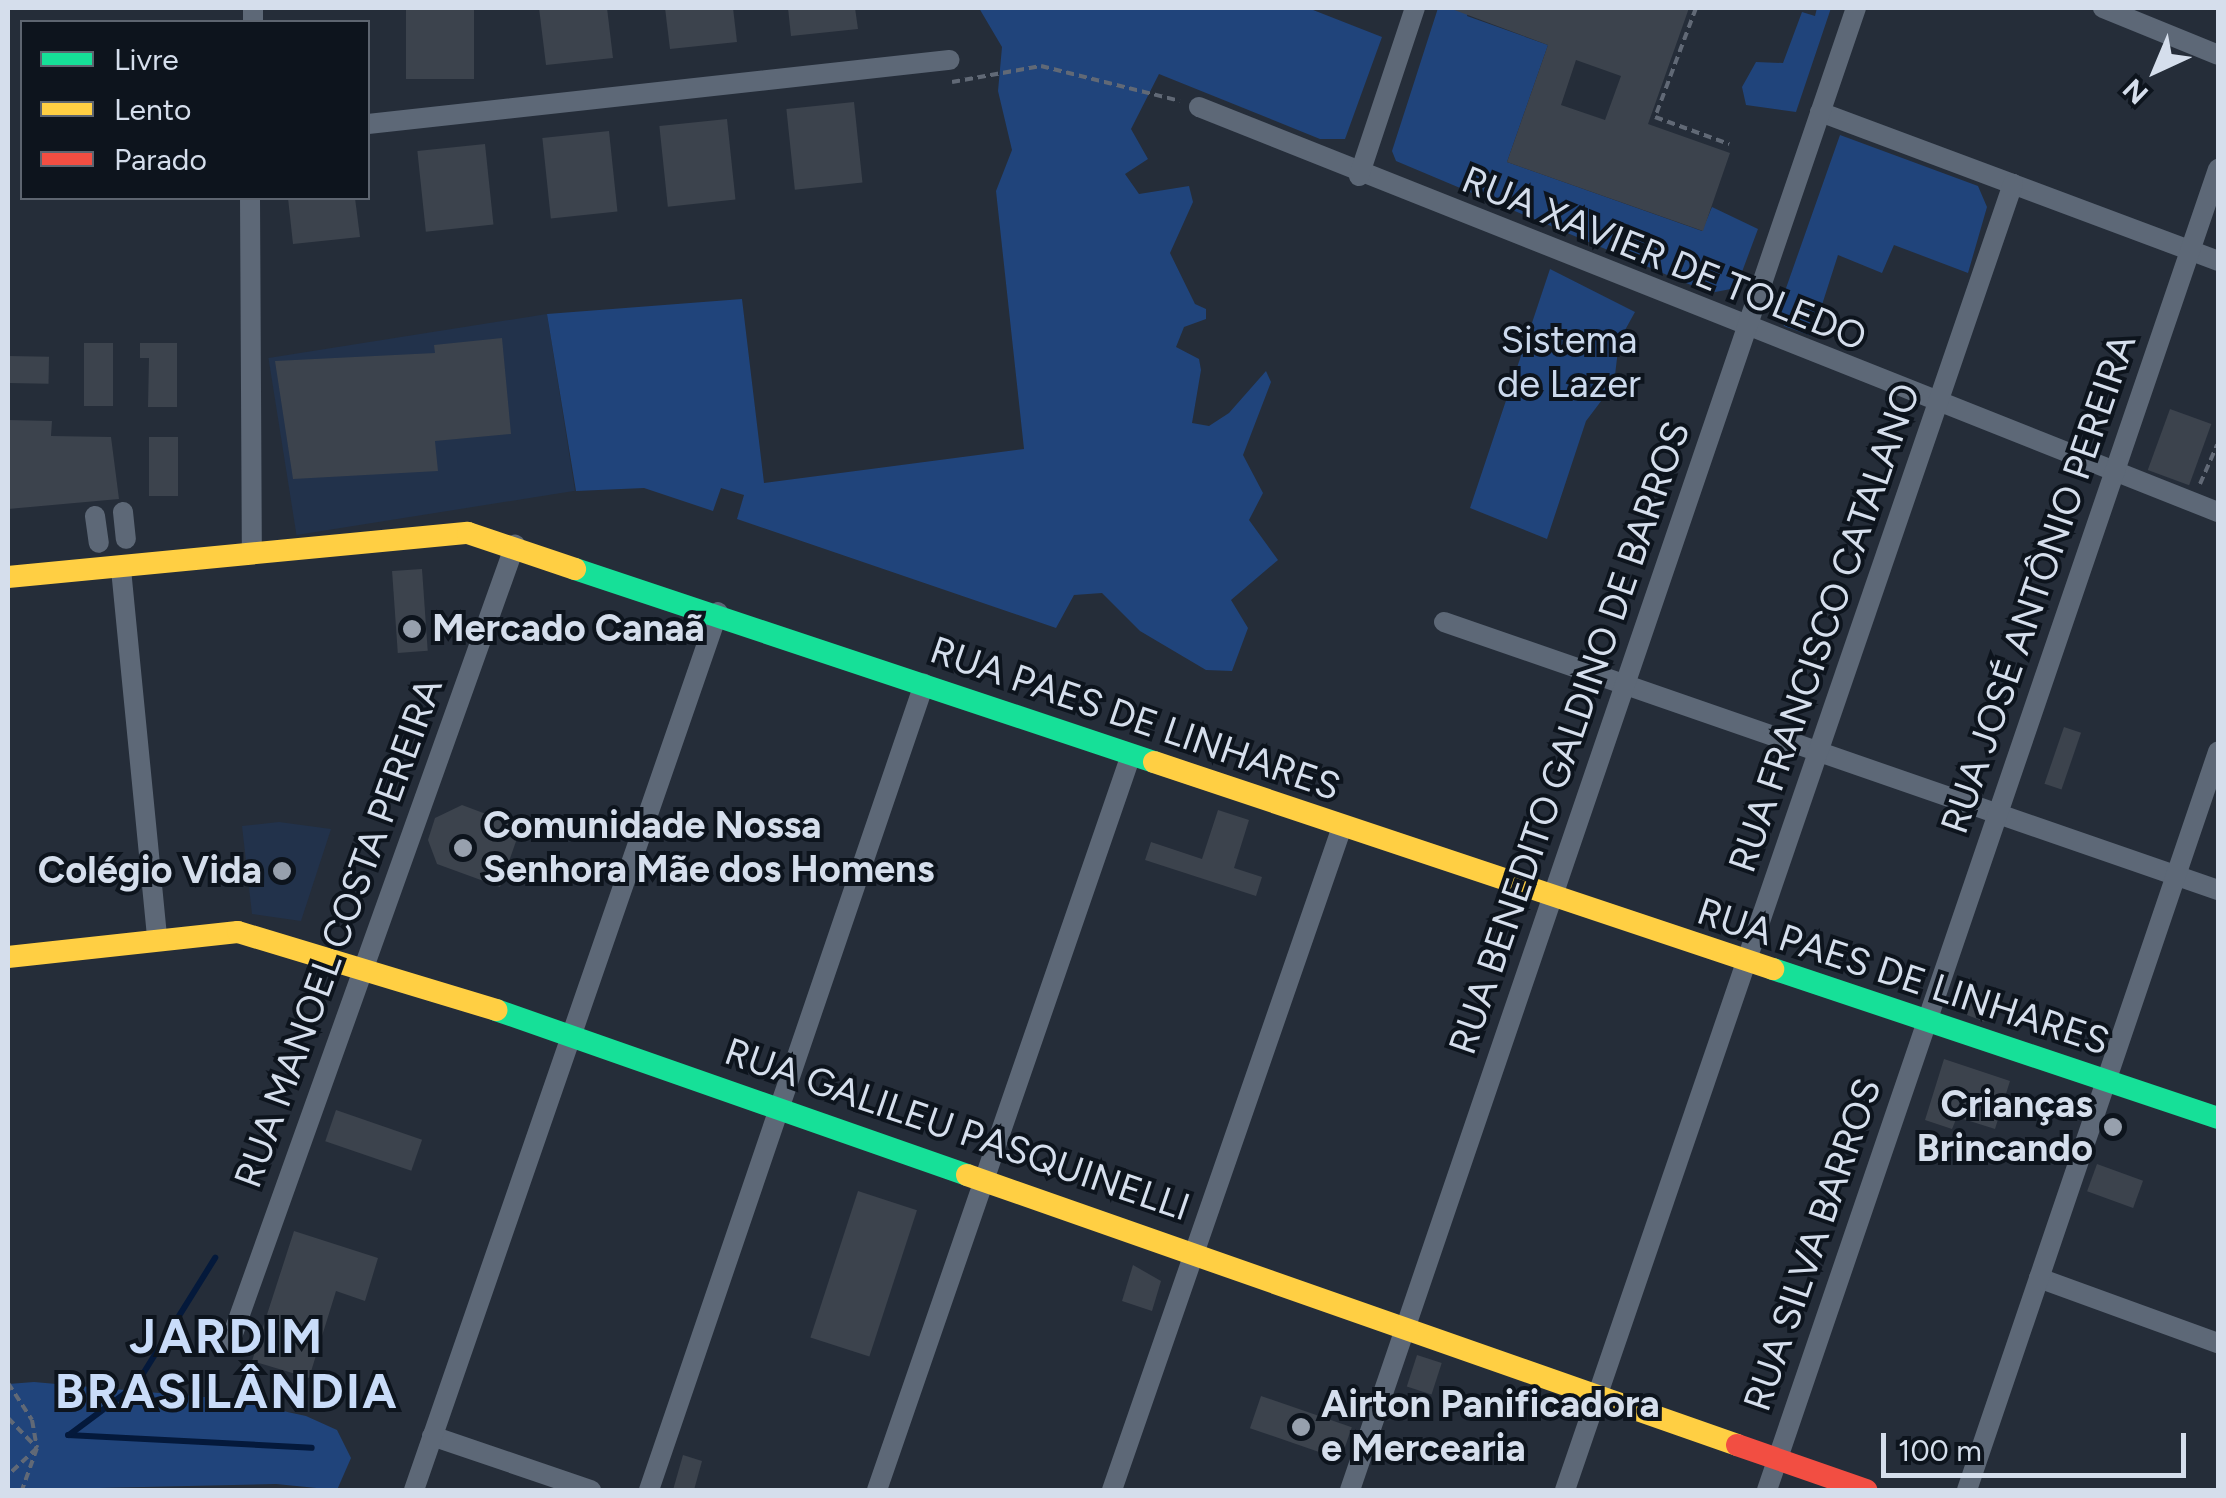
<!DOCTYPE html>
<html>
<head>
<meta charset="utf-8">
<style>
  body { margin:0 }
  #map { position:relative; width:2226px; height:1498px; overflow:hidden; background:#252d39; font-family:Figtree,sans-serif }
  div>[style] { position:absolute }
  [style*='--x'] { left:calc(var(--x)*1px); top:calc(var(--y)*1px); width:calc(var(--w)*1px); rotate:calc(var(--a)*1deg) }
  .built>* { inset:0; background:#22324b; transform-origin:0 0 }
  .green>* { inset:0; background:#20447b }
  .stream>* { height:6px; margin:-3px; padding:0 3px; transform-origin:3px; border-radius:3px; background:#04193b }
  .building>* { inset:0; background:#3c434d; transform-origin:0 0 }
  .path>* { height:4px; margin-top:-2px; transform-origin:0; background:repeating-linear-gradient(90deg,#616976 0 8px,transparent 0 13px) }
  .street>* { height:20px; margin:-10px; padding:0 10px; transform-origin:10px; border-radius:10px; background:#5d6877 }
  .fast>* { height:22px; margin:-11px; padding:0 11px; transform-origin:11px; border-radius:11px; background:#16e098 }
  .slow>* { height:22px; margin:-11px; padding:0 11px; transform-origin:11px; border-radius:11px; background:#ffcf43 }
  .jam>* { height:22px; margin:-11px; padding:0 11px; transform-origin:11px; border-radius:11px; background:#f24e42 }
  .dots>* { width:28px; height:28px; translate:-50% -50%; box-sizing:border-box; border:5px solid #0d141d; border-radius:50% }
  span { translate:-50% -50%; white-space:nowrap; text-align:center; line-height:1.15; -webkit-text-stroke:8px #0d141d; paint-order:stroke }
  .street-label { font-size:38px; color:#d5deec }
  .park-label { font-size:38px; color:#ccdaee }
  .poi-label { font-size:38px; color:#d5deec; font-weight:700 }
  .left { translate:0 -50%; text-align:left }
  .right { translate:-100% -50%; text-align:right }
  .district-label { font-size:48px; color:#c9dcf9; font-weight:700; letter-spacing:2.5px }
  .frame { position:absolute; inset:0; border:10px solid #d5deec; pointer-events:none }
  .legend { position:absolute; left:20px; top:20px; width:350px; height:180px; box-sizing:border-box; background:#0d141d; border:2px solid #5d6570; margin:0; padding:12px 18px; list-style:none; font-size:30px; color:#d5deec }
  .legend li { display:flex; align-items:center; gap:20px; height:50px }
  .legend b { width:50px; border:2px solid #5d6570 }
  .north { position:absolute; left:2106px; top:20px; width:100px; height:100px; -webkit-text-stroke:8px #0d141d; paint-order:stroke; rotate:224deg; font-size:28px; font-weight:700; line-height:40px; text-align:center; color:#d5deec }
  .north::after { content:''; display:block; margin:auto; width:35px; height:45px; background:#d5deec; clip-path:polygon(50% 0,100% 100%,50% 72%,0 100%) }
  .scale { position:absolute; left:1881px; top:1433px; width:305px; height:45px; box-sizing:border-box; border:5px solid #d5deec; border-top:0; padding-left:12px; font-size:30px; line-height:35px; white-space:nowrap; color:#d5deec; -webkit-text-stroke:8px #0d141d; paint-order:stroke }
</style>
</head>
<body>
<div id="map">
  <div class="built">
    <div style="left:547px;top:314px;width:179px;height:282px;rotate:81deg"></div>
    <div style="clip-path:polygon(279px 822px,331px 829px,301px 921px,252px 914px,242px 826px)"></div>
  </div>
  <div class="green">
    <div style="clip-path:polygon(979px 8px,1308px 8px,1382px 37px,1345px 139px,1320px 139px,1159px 74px,1131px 129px,1148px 159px,1125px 174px,1139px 194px,1189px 186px,1193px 202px,1170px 253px,1195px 304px,1206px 309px,1206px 319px,1184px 327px,1176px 347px,1199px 359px,1201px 370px,1192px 423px,1209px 426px,1229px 413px,1266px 371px,1271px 382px,1243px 455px,1263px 493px,1249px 520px,1278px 560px,1231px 600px,1248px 628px,1232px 671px,1206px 670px,1140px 631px,1102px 593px,1074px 595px,1056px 628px,737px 519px,744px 495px,721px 488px,713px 511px,644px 488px,576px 491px,547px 314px,742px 299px,764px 483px,1024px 449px,996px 191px,1012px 150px,998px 91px,1002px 47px)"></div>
    <div style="clip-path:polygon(1438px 8px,1469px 8px,1467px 16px,1548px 45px,1507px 162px,1702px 231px,1712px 207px,1758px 229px,1736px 288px,1710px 293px,1396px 161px,1392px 151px)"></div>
    <div style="clip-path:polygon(1817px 8px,1831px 8px,1796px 112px,1746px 105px,1742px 87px,1756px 62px,1783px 63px,1802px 12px,1815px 16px)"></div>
    <div style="clip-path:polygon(1840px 135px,1978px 186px,1987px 207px,1968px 273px,1894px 245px,1882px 273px,1838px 255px,1812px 336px,1784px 326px,1779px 308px)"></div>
    <div style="clip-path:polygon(1550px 269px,1635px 312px,1619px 341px,1614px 384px,1586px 421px,1547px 539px,1470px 508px)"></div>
    <div style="clip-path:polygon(34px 1382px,227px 1399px,306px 1416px,337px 1430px,351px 1458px,337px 1490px,276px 1484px,8px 1490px,8px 1384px)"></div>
  </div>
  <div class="stream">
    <div style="--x:68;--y:1435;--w:244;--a:3"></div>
    <div style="--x:69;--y:1435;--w:84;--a:-36.7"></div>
    <div style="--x:136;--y:1385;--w:150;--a:-58.1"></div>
  </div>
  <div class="building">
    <div style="left:406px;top:8px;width:68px;height:71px"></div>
    <div style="clip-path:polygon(539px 8px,607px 8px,613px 58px,546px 65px)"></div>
    <div style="clip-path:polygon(665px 8px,733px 8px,737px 42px,670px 49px)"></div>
    <div style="clip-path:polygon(788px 8px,855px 8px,858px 29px,791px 36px)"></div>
    <div style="clip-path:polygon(evenodd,1449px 8px,1689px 8px,1648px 124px,1730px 153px,1703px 231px,1507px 162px,1548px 45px,1449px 8px,1576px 60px,1621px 76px,1605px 120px,1561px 105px,1576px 60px)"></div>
    <div style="left:854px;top:102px;width:81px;height:68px;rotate:84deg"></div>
    <div style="left:727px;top:119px;width:81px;height:68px;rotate:84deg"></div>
    <div style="left:609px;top:131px;width:81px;height:67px;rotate:84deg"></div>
    <div style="left:485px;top:144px;width:81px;height:68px;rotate:84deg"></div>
    <div style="clip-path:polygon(288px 198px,355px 198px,360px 237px,293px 244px)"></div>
    <div style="clip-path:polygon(502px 338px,511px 434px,435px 441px,438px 471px,293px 479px,275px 361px,435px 353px,434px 345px)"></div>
    <div style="left:84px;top:343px;width:29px;height:63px"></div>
    <div style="clip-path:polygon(140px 343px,177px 343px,177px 407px,148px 407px,149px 358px,140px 358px)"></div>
    <div style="left:8px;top:356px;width:41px;height:27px;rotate:1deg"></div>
    <div style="left:2170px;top:409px;width:44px;height:65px;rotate:20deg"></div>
    <div style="clip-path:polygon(8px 420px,52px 421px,51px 436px,111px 437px,119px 499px,8px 509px)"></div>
    <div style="left:149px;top:437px;width:29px;height:59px"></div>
    <div style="left:422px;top:569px;width:82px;height:30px;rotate:86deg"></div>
    <div style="left:2064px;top:727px;width:18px;height:60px;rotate:19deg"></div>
    <div style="clip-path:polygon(462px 805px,521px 827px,500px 887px,437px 864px,428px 840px,435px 818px)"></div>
    <div style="clip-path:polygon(1218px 810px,1249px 820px,1234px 868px,1262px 877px,1256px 896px,1145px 860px,1151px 842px,1202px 859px)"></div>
    <div style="left:1969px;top:989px;width:26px;height:25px;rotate:21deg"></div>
    <div style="clip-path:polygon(1944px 1059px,2010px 1081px,1995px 1129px,1957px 1117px,1952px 1129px,1925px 1120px)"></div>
    <div style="left:336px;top:1110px;width:91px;height:33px;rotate:19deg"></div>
    <div style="left:2097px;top:1164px;width:49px;height:29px;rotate:20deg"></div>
    <div style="left:858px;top:1191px;width:62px;height:154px;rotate:18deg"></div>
    <div style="clip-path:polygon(294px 1231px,378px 1258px,365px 1301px,336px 1291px,309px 1378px,252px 1361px)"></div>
    <div style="clip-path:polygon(1133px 1265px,1161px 1281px,1152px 1311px,1122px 1301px)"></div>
    <div style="left:1417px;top:1355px;width:26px;height:33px;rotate:18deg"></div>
    <div style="left:1261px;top:1396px;width:96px;height:34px;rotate:19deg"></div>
    <div style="clip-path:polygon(683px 1455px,702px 1461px,694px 1490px,673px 1490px)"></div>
  </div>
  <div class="path">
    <div style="--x:1696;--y:8;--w:116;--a:110.6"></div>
    <div style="--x:1655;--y:117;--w:79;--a:20"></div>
    <div style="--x:952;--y:82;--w:90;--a:-10.2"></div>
    <div style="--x:1041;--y:66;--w:143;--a:14.1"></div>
    <div style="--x:2200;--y:484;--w:43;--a:-66.4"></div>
    <div style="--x:8;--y:1383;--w:44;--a:57"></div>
    <div style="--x:32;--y:1420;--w:28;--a:80"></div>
    <div style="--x:37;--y:1448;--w:40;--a:137"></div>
    <div style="--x:8;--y:1418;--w:42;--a:46"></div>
    <div style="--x:37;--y:1448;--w:45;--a:109.7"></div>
  </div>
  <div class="street">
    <div style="--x:2103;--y:8;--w:124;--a:22.2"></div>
    <div style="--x:253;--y:22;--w:14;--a:-90"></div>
    <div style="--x:1199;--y:107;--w:1097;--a:21.68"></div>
    <div style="--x:1820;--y:112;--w:425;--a:20.5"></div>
    <div style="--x:368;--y:124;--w:585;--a:-6.29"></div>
    <div style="--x:1359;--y:176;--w:177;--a:-71.6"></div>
    <div style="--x:250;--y:198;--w:355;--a:89.7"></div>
    <div style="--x:123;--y:512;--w:27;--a:84"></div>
    <div style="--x:95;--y:516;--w:27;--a:82"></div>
    <div style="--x:121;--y:569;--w:372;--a:84.4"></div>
    <div style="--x:1444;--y:622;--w:819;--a:19.1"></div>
    <div style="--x:2039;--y:1278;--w:190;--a:20"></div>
    <div style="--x:229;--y:1345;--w:850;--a:-70.33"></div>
    <div style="--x:432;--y:1436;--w:168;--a:18.8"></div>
    <div style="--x:414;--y:1490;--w:929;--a:-70.9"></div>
    <div style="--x:649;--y:1490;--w:852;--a:-71.16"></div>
    <div style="--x:877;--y:1490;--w:778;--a:-70.94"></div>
    <div style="--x:1112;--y:1490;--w:702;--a:-70.87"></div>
    <div style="--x:1350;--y:1490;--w:1566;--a:-71.15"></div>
    <div style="--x:1565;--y:1490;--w:1381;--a:-71.07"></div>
    <div style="--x:1767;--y:1490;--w:1396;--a:-71.15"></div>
    <div style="--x:1967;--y:1490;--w:780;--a:-71.22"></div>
  </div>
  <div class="fast">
    <div style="--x:575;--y:569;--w:610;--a:18.43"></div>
    <div style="--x:1773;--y:969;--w:469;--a:18.5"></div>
    <div style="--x:496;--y:1010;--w:499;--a:19.3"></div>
  </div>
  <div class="slow">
    <div style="--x:8;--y:577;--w:462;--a:-5.5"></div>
    <div style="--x:468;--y:533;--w:113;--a:18.6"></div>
    <div style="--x:1154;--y:762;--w:653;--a:18.49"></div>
    <div style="--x:8;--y:957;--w:231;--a:-6.2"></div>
    <div style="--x:238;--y:932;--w:270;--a:16.8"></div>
    <div style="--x:967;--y:1175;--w:816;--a:19.32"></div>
  </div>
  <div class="jam">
    <div style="--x:1737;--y:1445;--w:137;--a:19.2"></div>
  </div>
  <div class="dots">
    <div style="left:412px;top:629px;background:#97a0ad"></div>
    <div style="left:463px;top:848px;background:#97a0ad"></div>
    <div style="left:282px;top:871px;background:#97a0ad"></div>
    <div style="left:2113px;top:1127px;background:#97a0ad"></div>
    <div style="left:1301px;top:1427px;background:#97a0ad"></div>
  </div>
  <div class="street-label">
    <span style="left:1664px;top:259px;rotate:22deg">RUA XAVIER DE TOLEDO</span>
    <span style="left:2039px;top:584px;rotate:-71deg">RUA JOSÉ ANTÔNIO PEREIRA</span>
    <span style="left:1825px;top:628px;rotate:-71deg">RUA FRANCISCO CATALANO</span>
    <span style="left:1135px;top:719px;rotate:19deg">RUA PAES DE LINHARES</span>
    <span style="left:1570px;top:738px;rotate:-71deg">RUA BENEDITO GALDINO DE BARROS</span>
    <span style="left:339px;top:933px;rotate:-70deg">RUA MANOEL COSTA PEREIRA</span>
    <span style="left:1903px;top:977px;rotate:18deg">RUA PAES DE LINHARES</span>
    <span style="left:957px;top:1130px;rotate:19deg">RUA GALILEU PASQUINELLI</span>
    <span style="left:1813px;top:1245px;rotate:-71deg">RUA SILVA BARROS</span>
  </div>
  <div class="park-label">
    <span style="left:1569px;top:363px">Sistema<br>de Lazer</span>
  </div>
  <div class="poi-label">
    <span class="left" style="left:432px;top:629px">Mercado Canaã</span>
    <span class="left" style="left:483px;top:848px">Comunidade Nossa<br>Senhora Mãe dos Homens</span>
    <span class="right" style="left:262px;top:871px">Colégio Vida</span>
    <span class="right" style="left:2093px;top:1127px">Crianças<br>Brincando</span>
    <span class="left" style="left:1321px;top:1427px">Airton Panificadora<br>e Mercearia</span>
  </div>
  <div class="district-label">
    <span style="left:227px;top:1364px">JARDIM<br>BRASILÂNDIA</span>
  </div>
  <div class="frame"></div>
  <ul class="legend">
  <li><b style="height:12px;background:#16e098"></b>Livre</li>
  <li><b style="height:12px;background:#ffcf43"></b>Lento</li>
  <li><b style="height:12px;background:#f24e42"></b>Parado</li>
  </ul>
  <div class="north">N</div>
  <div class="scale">100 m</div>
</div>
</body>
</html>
